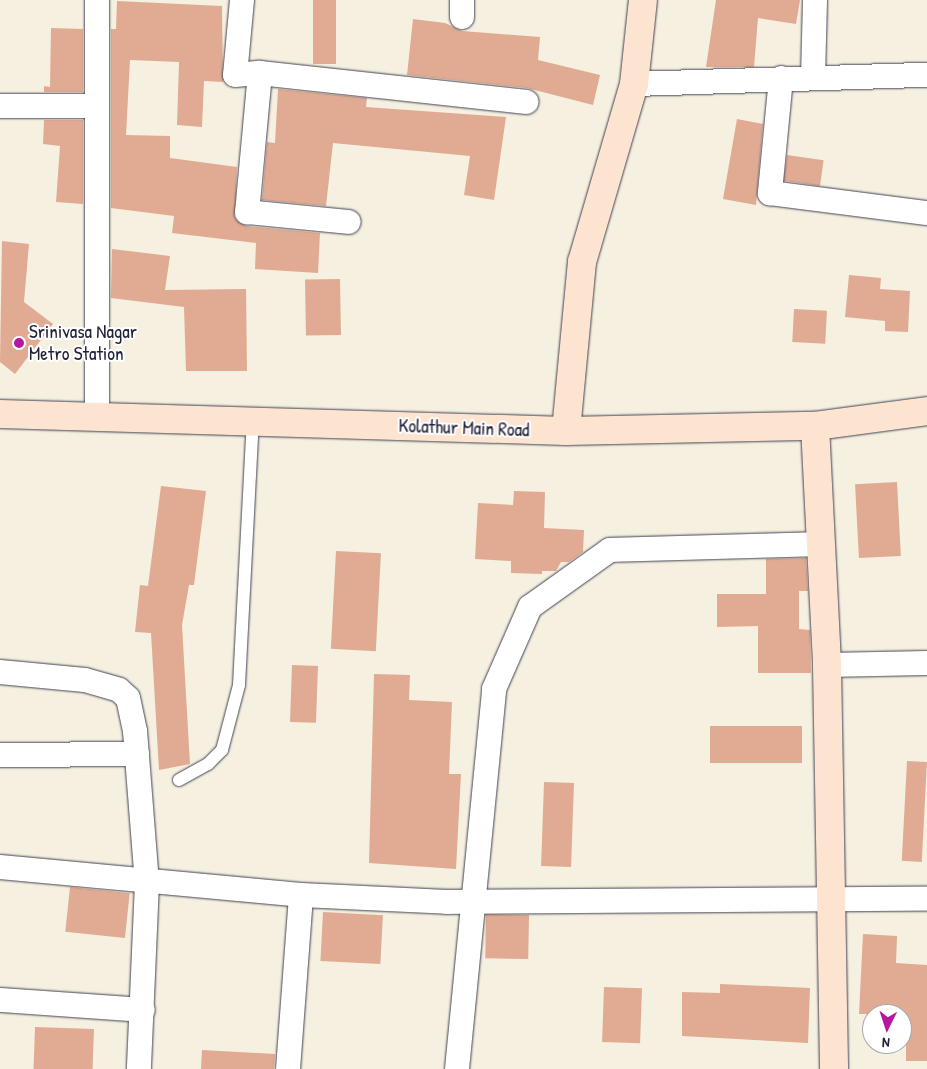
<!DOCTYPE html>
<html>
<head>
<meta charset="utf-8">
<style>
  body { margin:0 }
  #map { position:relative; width:927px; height:1069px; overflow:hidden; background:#f5f0df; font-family:"Patrick Hand",sans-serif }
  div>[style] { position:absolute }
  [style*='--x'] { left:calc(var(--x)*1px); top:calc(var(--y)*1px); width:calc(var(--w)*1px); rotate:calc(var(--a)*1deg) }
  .building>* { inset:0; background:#e0ab92; transform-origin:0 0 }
  .roads { filter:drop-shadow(0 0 1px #424154) drop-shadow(0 0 1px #424154) }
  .lane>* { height:12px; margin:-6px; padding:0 6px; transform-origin:6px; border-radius:6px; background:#fff }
  .street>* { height:24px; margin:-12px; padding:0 12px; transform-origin:12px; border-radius:12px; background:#fff }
  .secondary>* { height:28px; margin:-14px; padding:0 14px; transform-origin:14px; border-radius:14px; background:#fde4d1 }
  .dots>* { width:14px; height:14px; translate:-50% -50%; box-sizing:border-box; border:2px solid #fff; border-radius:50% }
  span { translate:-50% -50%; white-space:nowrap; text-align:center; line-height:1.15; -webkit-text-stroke:4px #fff; paint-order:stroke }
  .poi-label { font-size:19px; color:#22223b }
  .left { translate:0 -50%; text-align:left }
  .street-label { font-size:19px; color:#22223b }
  .north { position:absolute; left:862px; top:1004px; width:50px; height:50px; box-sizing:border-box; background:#fff; border:1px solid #a7a7b1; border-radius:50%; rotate:184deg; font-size:14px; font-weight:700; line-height:20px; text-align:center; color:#22223b }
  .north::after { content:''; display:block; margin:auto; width:18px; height:22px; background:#b5179e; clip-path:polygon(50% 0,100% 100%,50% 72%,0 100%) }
</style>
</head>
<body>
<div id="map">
  <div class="building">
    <div style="left:313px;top:0;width:23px;height:64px"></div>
    <div style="clip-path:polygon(716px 0,800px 0,796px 24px,758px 18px,754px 67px,706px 67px)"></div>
    <div style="clip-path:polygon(117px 1px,222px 6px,223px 82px,204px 81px,202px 127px,177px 125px,179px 62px,130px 60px,126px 135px,170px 136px,170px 158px,237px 167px,235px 218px,246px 226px,320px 233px,318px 273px,255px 269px,256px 243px,172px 233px,174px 216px,111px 208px,111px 29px,116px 29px)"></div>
    <div style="clip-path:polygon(413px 19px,445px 23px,462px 31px,540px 37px,538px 60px,600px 75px,593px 105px,527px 88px,407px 75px)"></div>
    <div style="clip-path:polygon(51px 28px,83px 29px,83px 92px,44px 92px,44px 86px,50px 87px)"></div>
    <div style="clip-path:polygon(278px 89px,367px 98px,366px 107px,506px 117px,494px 200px,464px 195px,470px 156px,333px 143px,326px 206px,262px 200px,267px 142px,275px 143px)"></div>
    <div style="clip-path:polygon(737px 119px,763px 124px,756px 205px,723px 199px)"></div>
    <div style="clip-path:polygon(44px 120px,83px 120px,83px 204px,56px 202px,60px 146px,43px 144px)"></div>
    <div style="left:787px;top:155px;width:37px;height:26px;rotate:8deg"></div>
    <div style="clip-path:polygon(2px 241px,29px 244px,24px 302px,53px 324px,15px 374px,0 362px)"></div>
    <div style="clip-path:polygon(112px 249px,170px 256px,165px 290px,246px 289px,247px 371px,186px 371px,184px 307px,111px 298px)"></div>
    <div style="clip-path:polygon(849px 275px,881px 278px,880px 289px,910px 291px,908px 332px,885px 331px,885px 321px,845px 317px)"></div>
    <div style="left:340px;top:279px;width:56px;height:35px;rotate:89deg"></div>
    <div style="left:794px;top:309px;width:33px;height:33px;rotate:3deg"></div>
    <div style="left:897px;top:482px;width:74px;height:42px;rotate:87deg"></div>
    <div style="clip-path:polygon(161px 486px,206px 491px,194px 585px,189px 585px,182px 625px,190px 764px,159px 770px,151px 633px,135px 632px,140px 585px,148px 586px)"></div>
    <div style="clip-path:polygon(514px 491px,545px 492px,544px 528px,584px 530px,583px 552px,569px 562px,561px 562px,556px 571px,542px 571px,542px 574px,511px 573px,511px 561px,475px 559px,478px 503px,513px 505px)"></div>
    <div style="left:336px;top:551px;width:45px;height:98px;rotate:3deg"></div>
    <div style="clip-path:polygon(806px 558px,808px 591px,799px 591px,799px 629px,810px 630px,811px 673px,758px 673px,758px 626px,717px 627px,717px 594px,766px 594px,766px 559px)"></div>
    <div style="left:292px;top:665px;width:26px;height:57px;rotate:2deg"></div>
    <div style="clip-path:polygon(374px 674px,410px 675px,409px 700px,452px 702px,449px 774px,461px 774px,456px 869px,369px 863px)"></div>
    <div style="left:710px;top:726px;width:92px;height:37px"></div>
    <div style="left:907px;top:761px;width:20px;height:100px;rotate:3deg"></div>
    <div style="left:544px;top:782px;width:30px;height:84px;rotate:2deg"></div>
    <div style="left:70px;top:887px;width:60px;height:45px;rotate:6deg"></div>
    <div style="left:323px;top:912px;width:60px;height:49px;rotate:3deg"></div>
    <div style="left:529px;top:915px;width:44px;height:43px;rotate:91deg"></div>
    <div style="clip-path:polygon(863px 934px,897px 936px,896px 963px,927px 965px,927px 1061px,906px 1061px,906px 1014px,859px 1014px)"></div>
    <div style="clip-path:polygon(720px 984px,810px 988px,808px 1043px,682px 1036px,682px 992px,720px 993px)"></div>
    <div style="left:604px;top:987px;width:38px;height:55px;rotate:2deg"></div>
    <div style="left:35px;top:1027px;width:59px;height:42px;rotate:2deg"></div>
    <div style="clip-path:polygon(202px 1050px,275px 1054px,274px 1069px,201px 1069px)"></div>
  </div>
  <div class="roads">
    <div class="lane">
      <div style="--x:179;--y:780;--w:33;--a:-29"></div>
      <div style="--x:208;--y:764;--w:20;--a:-45"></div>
      <div style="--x:222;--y:750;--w:67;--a:-75.3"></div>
      <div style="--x:239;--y:685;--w:265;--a:-87"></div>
    </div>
    <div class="street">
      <div style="--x:242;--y:0;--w:75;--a:95.3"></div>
      <div style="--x:235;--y:75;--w:25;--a:-5"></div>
      <div style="--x:260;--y:73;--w:268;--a:6.2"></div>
      <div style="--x:462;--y:17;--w:17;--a:-90"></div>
      <div style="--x:260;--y:73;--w:140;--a:95.3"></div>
      <div style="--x:247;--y:212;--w:102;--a:5.6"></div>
      <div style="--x:813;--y:77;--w:77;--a:-88.5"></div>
      <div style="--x:781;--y:78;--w:116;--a:95.5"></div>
      <div style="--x:770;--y:193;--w:158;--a:7.3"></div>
      <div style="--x:634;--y:84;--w:293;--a:-1.8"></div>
      <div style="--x:0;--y:106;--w:97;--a:0"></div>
      <div style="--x:97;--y:414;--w:414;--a:-90"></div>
      <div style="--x:827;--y:665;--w:100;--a:-1.1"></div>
      <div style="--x:0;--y:672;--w:85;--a:5.4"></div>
      <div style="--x:85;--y:680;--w:35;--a:16"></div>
      <div style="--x:119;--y:690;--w:12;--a:42"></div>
      <div style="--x:128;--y:698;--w:34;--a:78"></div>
      <div style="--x:135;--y:731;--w:152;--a:85.5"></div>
      <div style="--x:147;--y:883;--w:186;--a:92.5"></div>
      <div style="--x:0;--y:755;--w:137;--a:-0.4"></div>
      <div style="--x:0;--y:867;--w:302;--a:5.3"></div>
      <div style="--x:301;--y:895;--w:146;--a:2.7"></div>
      <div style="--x:447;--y:902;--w:480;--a:-0.4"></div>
      <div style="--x:0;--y:1000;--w:143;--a:4"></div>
      <div style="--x:288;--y:1069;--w:174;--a:-85.7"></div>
      <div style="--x:457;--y:1069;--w:382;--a:-84.4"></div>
      <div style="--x:494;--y:689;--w:90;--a:-66.3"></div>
      <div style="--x:530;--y:607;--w:98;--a:-35.5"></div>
      <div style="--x:610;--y:550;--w:210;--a:-1.6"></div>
    </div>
    <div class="secondary">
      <div style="--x:0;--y:414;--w:566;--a:1.72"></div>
      <div style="--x:566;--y:431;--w:249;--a:-1.2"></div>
      <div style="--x:815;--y:426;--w:113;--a:-7.6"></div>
      <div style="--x:815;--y:426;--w:239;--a:87.1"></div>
      <div style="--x:827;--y:665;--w:404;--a:89"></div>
      <div style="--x:566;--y:431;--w:170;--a:-84.6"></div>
      <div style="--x:582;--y:262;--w:185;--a:-73.7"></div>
      <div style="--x:634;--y:84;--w:84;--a:-83.9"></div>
    </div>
  </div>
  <div class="dots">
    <div style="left:19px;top:343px;background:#b5179e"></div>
  </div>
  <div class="poi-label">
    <span class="left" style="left:29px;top:343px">Srinivasa Nagar<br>Metro Station</span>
  </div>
  <div class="street-label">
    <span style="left:464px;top:428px;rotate:2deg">Kolathur Main Road</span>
  </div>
  <div class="north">N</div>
</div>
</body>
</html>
